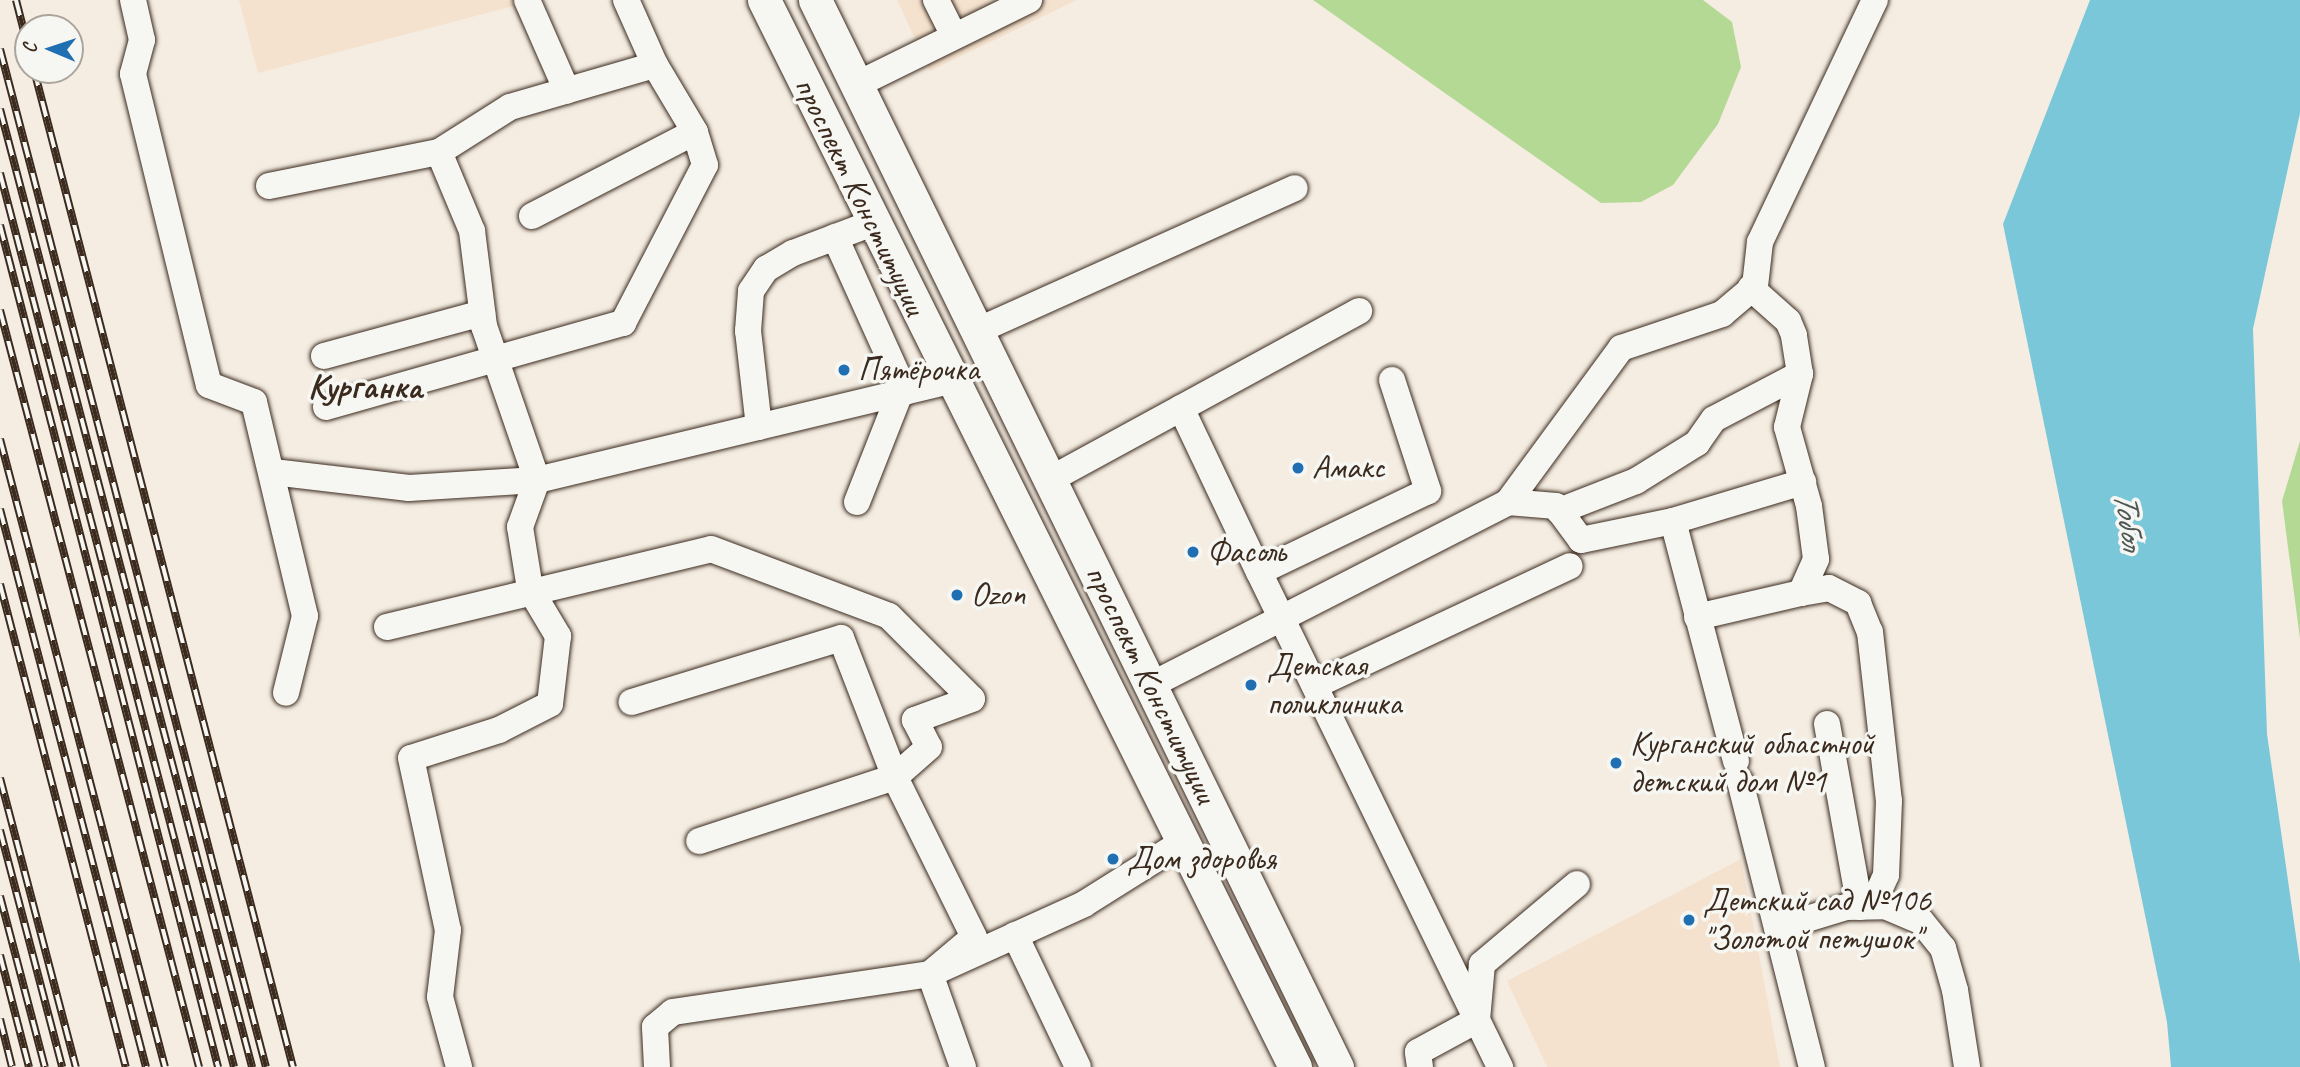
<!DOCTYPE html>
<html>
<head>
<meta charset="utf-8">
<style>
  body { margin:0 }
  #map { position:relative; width:2300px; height:1067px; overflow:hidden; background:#f5ede2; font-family:Caveat,sans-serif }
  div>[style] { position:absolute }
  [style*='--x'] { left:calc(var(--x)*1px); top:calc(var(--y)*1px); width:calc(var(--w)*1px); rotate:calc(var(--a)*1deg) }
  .built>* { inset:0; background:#f4e2ce }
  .green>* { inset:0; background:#b3d995 }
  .water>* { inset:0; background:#7bc7da }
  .roads { filter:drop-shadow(0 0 2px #3b2a1e) drop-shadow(0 0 2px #3b2a1e) }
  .minor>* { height:26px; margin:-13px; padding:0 13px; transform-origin:13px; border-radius:13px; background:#f6f6f2 }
  .major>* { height:33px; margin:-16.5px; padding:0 16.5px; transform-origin:16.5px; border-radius:16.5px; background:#f6f6f2 }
  .rail>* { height:8px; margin-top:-4px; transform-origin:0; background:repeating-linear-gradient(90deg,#f6f6f2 0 16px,#3b2a1e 0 32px); box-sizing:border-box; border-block:2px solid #3b2a1e }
  .dots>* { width:19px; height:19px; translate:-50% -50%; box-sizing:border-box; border:4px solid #f6f6f2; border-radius:50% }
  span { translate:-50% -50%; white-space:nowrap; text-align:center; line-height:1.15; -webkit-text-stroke:7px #f6f6f2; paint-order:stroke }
  .street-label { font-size:33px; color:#3b2a1e }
  .poi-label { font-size:33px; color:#3b2a1e }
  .left { translate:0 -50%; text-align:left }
  .neighbourhood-label { font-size:35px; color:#3b2a1e; font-weight:700 }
  .water-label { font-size:35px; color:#4e5956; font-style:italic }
  .north { position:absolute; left:14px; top:14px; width:70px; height:70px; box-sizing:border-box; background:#f6f6f2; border:2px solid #aba49d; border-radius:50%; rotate:272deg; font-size:19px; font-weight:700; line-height:28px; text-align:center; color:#3b2a1e }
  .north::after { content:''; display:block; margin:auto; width:24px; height:32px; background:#1f6fb2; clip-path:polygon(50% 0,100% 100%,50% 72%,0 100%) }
</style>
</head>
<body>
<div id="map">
  <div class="built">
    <div style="clip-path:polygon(239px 0,511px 0,514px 6px,258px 73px)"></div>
    <div style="clip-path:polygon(897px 0,1077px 0,930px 71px)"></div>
    <div style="clip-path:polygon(1741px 859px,1780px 1067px,1547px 1067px,1507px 981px)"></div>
  </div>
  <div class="green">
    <div style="clip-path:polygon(1313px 0,1703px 0,1732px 22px,1741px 67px,1718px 124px,1673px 185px,1641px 202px,1601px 203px)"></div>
    <div style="clip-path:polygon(2300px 441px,2300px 639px,2282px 501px)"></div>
  </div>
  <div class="water">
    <div style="clip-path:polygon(2090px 0,2300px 0,2300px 113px,2253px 329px,2267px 734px,2300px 964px,2300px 1067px,2171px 1067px,2167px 1022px,2003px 224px)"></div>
  </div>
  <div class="roads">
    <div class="minor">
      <div style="--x:133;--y:0;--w:41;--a:77.3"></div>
      <div style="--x:142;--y:40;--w:35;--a:105"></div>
      <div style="--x:133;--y:74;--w:320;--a:76.3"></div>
      <div style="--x:209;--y:385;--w:48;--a:20.7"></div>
      <div style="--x:254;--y:402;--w:220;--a:76.6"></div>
      <div style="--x:305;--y:616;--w:79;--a:103.9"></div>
      <div style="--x:527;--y:0;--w:99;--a:66.3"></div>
      <div style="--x:936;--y:0;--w:40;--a:63.4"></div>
      <div style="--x:856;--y:85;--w:193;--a:-26.2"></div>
      <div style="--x:439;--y:152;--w:86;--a:67.3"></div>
      <div style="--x:472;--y:231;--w:96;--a:82.8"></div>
      <div style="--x:484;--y:326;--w:163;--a:71"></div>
      <div style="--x:537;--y:480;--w:50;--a:109.9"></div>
      <div style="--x:520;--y:527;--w:63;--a:80.8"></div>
      <div style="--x:530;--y:589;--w:55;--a:59.2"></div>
      <div style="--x:558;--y:636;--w:68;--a:96.7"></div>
      <div style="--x:550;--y:704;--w:57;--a:153"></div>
      <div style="--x:499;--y:730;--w:92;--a:162.3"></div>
      <div style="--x:411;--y:758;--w:176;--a:77.9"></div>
      <div style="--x:448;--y:930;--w:67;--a:96.8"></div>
      <div style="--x:440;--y:997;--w:73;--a:74.8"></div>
      <div style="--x:269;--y:186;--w:173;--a:-11.3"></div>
      <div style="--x:439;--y:152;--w:84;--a:-32.4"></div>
      <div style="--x:510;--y:107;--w:151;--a:-16.2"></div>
      <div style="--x:655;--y:65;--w:71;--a:-114"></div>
      <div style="--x:532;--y:216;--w:183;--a:-27.3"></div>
      <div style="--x:695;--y:132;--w:78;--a:-120.8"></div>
      <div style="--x:835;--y:237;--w:170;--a:65.7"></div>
      <div style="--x:979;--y:330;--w:346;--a:-24.2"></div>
      <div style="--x:324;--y:356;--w:164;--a:-15.2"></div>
      <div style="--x:1392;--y:380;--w:117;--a:72"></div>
      <div style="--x:1428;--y:491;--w:187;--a:154.4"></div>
      <div style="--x:1259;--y:572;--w:551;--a:64.04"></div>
      <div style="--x:326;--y:407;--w:309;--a:-15.8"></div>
      <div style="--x:623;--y:323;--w:178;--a:-62.6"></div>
      <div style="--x:705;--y:165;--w:34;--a:-107"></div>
      <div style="--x:1181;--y:408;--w:182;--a:64.6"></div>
      <div style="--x:759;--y:427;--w:97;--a:-96.5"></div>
      <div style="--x:748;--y:331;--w:40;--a:-85.7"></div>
      <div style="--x:751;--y:291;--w:27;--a:-56"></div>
      <div style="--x:766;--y:269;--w:31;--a:-31"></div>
      <div style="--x:793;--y:253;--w:85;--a:-20.6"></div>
      <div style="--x:273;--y:472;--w:137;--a:6.7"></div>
      <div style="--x:409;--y:488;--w:128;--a:-3.6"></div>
      <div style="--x:537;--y:480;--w:425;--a:-13.5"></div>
      <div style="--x:1051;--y:479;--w:351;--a:-28.6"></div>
      <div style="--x:857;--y:502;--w:117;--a:-68.5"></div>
      <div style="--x:1508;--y:502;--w:48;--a:4.8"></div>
      <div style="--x:1556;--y:506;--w:42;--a:53.7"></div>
      <div style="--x:1581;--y:540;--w:94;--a:-11.7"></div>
      <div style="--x:1673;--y:521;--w:248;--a:75.3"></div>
      <div style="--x:1559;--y:511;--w:83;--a:-21.3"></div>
      <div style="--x:1636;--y:481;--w:72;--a:-31.9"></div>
      <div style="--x:1697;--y:443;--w:29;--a:-55"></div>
      <div style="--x:1714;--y:419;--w:97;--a:-27.6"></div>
      <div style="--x:1673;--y:521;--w:136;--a:-16.7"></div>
      <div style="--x:1801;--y:593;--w:28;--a:-10"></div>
      <div style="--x:1829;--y:588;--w:33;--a:27"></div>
      <div style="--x:1858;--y:603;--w:31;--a:68"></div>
      <div style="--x:1870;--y:632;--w:170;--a:83.6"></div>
      <div style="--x:1889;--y:801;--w:74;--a:92.3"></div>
      <div style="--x:1886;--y:875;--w:34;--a:114"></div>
      <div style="--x:1697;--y:617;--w:107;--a:-13"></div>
      <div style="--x:1801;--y:593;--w:37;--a:-66"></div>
      <div style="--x:1816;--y:559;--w:53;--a:-97.5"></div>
      <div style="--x:1809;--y:506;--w:82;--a:-105.6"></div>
      <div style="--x:1787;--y:427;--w:55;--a:-76.2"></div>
      <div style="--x:1800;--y:374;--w:39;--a:-99"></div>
      <div style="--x:1794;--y:335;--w:15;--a:-113"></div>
      <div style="--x:1788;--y:321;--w:50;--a:-138.3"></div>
      <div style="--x:387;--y:627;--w:333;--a:-13.5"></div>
      <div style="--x:711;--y:549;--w:190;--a:20.6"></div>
      <div style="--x:889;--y:616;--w:117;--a:45"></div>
      <div style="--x:972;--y:699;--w:61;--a:159.8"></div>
      <div style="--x:915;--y:720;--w:30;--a:63"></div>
      <div style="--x:929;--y:747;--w:45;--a:138.6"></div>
      <div style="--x:895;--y:777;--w:149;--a:-111.2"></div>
      <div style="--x:841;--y:638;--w:219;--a:163"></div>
      <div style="--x:1151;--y:685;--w:401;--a:-27.1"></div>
      <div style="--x:1508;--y:502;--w:191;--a:-53.7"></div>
      <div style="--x:1621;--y:348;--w:107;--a:-18.6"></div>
      <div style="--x:1722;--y:314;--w:43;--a:-40.3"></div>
      <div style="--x:1755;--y:286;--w:44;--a:-83.5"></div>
      <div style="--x:1760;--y:242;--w:268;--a:-64.6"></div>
      <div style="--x:1316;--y:685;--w:280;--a:-25.1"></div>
      <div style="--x:1827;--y:724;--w:186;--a:79.8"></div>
      <div style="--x:1740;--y:781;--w:295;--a:75.9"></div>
      <div style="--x:1777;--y:928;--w:72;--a:-16.9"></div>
      <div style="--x:1846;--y:907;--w:39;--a:-1"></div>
      <div style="--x:1885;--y:906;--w:39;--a:23"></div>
      <div style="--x:1921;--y:921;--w:35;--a:51"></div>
      <div style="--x:1943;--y:948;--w:44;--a:74.1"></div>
      <div style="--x:1955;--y:990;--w:78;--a:81.1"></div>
      <div style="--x:1015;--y:935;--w:146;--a:64.5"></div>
      <div style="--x:657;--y:1067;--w:40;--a:-92.9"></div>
      <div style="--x:655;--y:1027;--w:23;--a:-40"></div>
      <div style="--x:673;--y:1012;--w:260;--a:-8.4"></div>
      <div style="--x:930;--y:974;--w:57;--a:-40.1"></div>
      <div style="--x:974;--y:937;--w:178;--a:-116.3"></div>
      <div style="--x:895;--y:777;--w:206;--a:161.9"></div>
      <div style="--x:963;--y:1067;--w:99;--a:-109.5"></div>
      <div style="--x:930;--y:974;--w:169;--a:-24.4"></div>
      <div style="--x:1084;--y:904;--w:117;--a:-32.1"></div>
      <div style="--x:1420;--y:1067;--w:15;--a:-98"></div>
      <div style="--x:1418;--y:1052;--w:67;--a:-28.5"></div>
      <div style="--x:1477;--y:1020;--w:56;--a:-84.9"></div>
      <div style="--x:1482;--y:964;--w:124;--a:-40.1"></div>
    </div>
    <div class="major">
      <div style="--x:764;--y:0;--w:1192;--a:63.54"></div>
      <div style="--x:815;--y:0;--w:1188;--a:63.93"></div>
    </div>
  </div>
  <div class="rail">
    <div style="--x:16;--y:0;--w:49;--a:75.7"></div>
    <div style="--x:0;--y:49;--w:1052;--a:75.36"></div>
    <div style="--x:34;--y:70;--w:1030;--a:75.44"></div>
    <div style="--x:0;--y:109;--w:991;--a:75.26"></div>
    <div style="--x:0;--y:173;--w:924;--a:75.33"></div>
    <div style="--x:0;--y:225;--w:870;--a:75.48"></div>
    <div style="--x:0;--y:310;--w:783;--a:75.27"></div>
    <div style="--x:0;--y:439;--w:649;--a:75.28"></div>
    <div style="--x:0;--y:509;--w:577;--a:75.34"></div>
    <div style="--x:0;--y:584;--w:499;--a:75.4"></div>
    <div style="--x:0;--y:778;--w:299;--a:75.3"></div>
    <div style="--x:0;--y:830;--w:245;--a:75.3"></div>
    <div style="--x:0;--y:896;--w:177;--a:75.3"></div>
    <div style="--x:0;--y:955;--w:116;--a:75.5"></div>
    <div style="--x:0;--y:1019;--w:49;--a:76"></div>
  </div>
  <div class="dots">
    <div style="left:844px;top:370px;background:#1f6fb2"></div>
    <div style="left:1298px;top:468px;background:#1f6fb2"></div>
    <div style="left:1193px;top:552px;background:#1f6fb2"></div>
    <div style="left:957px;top:595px;background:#1f6fb2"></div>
    <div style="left:1251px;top:685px;background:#1f6fb2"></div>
    <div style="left:1616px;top:763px;background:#1f6fb2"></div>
    <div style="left:1113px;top:859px;background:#1f6fb2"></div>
    <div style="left:1689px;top:920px;background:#1f6fb2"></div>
  </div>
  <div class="street-label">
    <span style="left:860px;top:196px;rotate:64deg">проспект Конституции</span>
    <span style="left:1151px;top:684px;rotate:64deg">проспект Конституции</span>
  </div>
  <div class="poi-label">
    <span class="left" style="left:858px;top:370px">Пятёрочка</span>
    <span class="left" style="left:1312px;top:468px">Амакс</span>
    <span class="left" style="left:1207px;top:552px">Фасоль</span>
    <span class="left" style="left:971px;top:595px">Ozon</span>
    <span class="left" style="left:1267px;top:685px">Детская<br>поликлиника</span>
    <span class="left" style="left:1630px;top:763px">Курганский областной<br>детский дом №1</span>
    <span class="left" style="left:1127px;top:859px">Дом здоровья</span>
    <span class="left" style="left:1703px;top:920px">Детский сад №106<br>"Золотой петушок"</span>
  </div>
  <div class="neighbourhood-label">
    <span style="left:365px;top:387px">Курганка</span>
  </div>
  <div class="water-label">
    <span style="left:2129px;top:520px;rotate:82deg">Тобол</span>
  </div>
  <div class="north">С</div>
</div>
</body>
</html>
